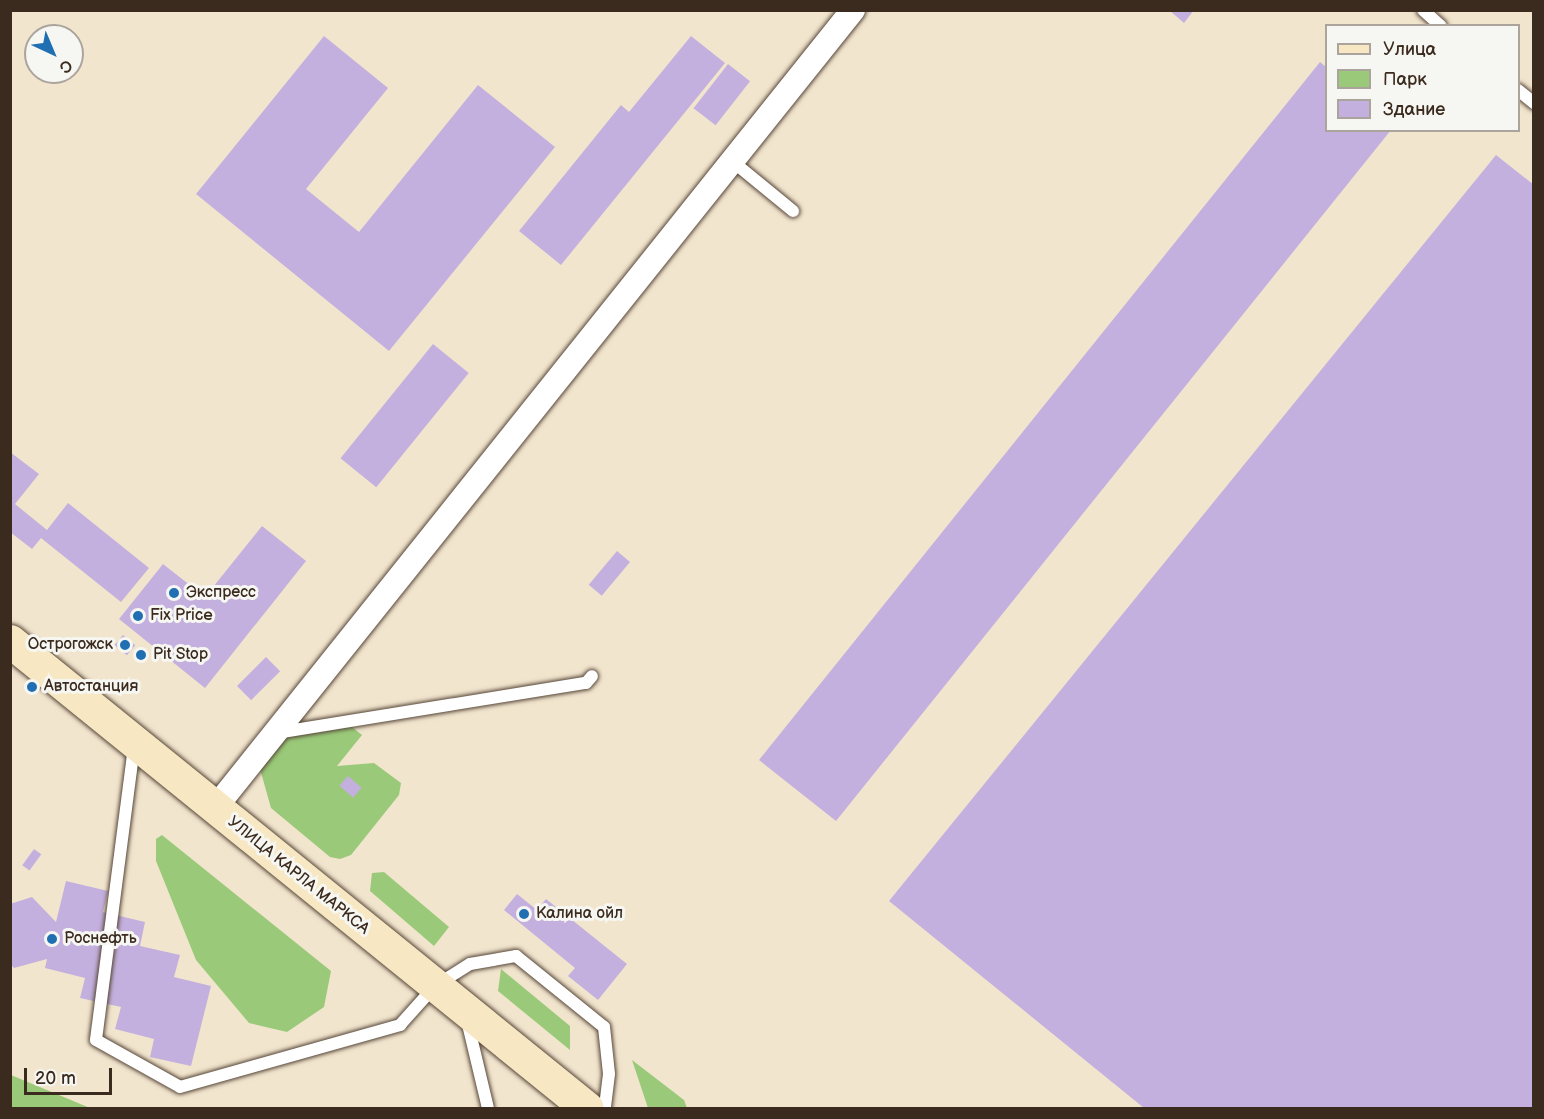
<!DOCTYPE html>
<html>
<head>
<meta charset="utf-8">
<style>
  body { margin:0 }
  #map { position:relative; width:1544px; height:1119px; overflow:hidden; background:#f2e5ce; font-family:"Balsamiq Sans",sans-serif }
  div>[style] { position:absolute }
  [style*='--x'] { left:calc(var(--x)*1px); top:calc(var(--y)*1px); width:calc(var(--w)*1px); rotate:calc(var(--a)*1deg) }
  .green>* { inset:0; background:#9aca79 }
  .building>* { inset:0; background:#c4b0de; transform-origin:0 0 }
  .roads { filter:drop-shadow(0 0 2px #564638) drop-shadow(0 0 2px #564638) }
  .service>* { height:12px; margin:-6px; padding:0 6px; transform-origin:6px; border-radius:6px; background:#fff }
  .minor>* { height:24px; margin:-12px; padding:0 12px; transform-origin:12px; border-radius:12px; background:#fff }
  .secondary>* { height:33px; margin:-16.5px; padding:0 16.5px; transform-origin:16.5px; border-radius:16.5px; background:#f7e8c3 }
  .dots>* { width:16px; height:16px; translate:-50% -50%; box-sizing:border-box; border:3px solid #f6f6f2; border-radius:50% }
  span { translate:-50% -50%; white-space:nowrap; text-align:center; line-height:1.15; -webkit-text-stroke:6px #f6f6f2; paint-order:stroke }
  .poi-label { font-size:16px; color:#3b2a1e }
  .left { translate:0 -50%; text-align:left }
  .right { translate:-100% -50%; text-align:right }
  .street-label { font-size:16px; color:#3b2a1e }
  .frame { position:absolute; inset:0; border:12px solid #3b2a1e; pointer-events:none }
  .legend { position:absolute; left:1325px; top:24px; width:195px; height:108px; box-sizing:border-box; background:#f6f6f2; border:2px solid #aba49d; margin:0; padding:8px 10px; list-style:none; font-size:18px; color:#3b2a1e }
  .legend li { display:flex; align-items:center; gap:12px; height:30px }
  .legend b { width:30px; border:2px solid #aba49d }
  .north { position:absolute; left:24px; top:24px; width:60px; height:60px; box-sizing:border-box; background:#f6f6f2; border:2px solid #aba49d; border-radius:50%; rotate:136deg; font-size:16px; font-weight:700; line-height:24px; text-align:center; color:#3b2a1e }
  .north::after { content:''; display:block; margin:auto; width:21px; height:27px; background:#1f6fb2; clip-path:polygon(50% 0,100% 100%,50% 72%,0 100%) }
  .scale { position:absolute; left:24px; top:1068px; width:88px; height:27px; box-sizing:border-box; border:3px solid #3b2a1e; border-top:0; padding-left:8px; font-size:18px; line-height:21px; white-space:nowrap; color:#3b2a1e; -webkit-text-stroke:4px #f6f6f2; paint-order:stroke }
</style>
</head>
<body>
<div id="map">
  <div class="green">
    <div style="clip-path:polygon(352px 727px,362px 735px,337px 766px,374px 763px,401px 783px,399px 795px,351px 855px,340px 859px,330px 857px,271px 808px,260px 769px,278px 739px)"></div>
    <div style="clip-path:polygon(162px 835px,331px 971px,324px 1007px,287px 1032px,249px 1023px,196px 960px,156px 861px,156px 839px)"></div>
    <div style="clip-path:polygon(384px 872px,449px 927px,434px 946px,370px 891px,372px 873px)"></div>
    <div style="clip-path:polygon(501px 969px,570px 1026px,570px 1050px,498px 991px)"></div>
    <div style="clip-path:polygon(632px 1060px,684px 1100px,687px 1108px,648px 1108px)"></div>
    <div style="clip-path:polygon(11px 1075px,90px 1108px,11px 1108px)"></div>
  </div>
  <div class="building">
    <div style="clip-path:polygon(1169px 10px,1194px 10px,1184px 23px)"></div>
    <div style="clip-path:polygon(324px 36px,388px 88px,306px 189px,359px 232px,478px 85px,555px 147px,389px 351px,196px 194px)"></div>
    <div style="clip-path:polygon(691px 36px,725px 63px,561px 265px,519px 231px,621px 105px,629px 112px)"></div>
    <div style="clip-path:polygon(1320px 62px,1326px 67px,1326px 130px,1391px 130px,836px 821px,759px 760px)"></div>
    <div style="left:728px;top:64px;width:28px;height:56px;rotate:38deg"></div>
    <div style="clip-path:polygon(1496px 155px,1534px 185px,1534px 1108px,1144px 1108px,889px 901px)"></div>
    <div style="left:433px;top:344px;width:46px;height:147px;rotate:39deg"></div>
    <div style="clip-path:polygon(10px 452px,39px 474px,15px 504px,47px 530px,68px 503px,149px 568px,121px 602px,41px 538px,32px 549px,10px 532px)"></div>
    <div style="clip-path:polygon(262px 526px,306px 561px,205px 688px,119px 619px,163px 564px,205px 597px)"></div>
    <div style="left:617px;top:551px;width:17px;height:44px;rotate:40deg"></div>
    <div style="left:123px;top:635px;width:16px;height:13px;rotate:40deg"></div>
    <div style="left:266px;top:657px;width:20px;height:41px;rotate:45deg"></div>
    <div style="left:348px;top:776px;width:18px;height:13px;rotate:41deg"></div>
    <div style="left:34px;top:849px;width:9px;height:20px;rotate:36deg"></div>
    <div style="clip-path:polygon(66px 881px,108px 891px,103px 912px,145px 922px,140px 946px,180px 955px,174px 977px,211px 986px,191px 1066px,150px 1057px,154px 1039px,115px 1029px,121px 1007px,80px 998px,85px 978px,45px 968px,47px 959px,14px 968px,10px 964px,10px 904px,32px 897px,56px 922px)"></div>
    <div style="clip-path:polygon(517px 894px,537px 910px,546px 899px,627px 964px,598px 1000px,568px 976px,575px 968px,504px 910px)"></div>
  </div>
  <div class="roads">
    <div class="service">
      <div style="--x:1423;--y:10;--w:24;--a:42"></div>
      <div style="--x:1518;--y:90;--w:21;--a:39"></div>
      <div style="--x:732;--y:161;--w:79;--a:39.3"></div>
      <div style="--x:276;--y:733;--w:314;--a:-9.2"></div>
      <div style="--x:586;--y:683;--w:9;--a:-49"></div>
      <div style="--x:134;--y:747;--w:295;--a:97.4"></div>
      <div style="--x:96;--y:1040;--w:96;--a:29.2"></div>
      <div style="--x:180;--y:1087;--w:229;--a:-15.7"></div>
      <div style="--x:400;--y:1025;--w:52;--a:-48.1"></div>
      <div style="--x:435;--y:986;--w:41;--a:-32.2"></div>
      <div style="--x:470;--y:964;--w:47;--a:-9.9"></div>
      <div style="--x:516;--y:956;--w:113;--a:38.9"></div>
      <div style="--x:604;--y:1027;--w:47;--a:83.9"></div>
      <div style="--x:609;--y:1074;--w:34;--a:97"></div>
      <div style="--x:467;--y:1020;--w:90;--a:76.6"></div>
    </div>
    <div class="minor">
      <div style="--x:215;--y:808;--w:1022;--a:-51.36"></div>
    </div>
    <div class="secondary">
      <div style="--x:10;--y:641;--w:742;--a:38.99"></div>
    </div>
  </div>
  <div class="dots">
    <div style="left:174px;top:593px;background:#1f6fb2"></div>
    <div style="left:138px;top:616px;background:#1f6fb2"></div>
    <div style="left:125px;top:645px;background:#1f6fb2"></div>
    <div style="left:141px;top:655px;background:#1f6fb2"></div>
    <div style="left:32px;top:687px;background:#1f6fb2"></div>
    <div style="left:524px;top:914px;background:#1f6fb2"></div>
    <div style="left:52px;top:939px;background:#1f6fb2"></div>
  </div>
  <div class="poi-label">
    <span class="left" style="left:186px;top:593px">Экспресс</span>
    <span class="left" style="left:150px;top:616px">Fix Price</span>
    <span class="right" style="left:113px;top:645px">Острогожск</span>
    <span class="left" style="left:153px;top:655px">Pit Stop</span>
    <span class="left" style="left:44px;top:687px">Автостанция</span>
    <span class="left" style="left:536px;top:914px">Калина ойл</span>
    <span class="left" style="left:64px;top:939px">Роснефть</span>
  </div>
  <div class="street-label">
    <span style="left:298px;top:876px;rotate:39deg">УЛИЦА КАРЛА МАРКСА</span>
  </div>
  <div class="frame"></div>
  <ul class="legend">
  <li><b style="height:8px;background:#f7e8c3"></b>Улица</li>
  <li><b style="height:16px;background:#9aca79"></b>Парк</li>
  <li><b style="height:16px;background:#c4b0de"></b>Здание</li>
  </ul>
  <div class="north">С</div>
  <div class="scale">20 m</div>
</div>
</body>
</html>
